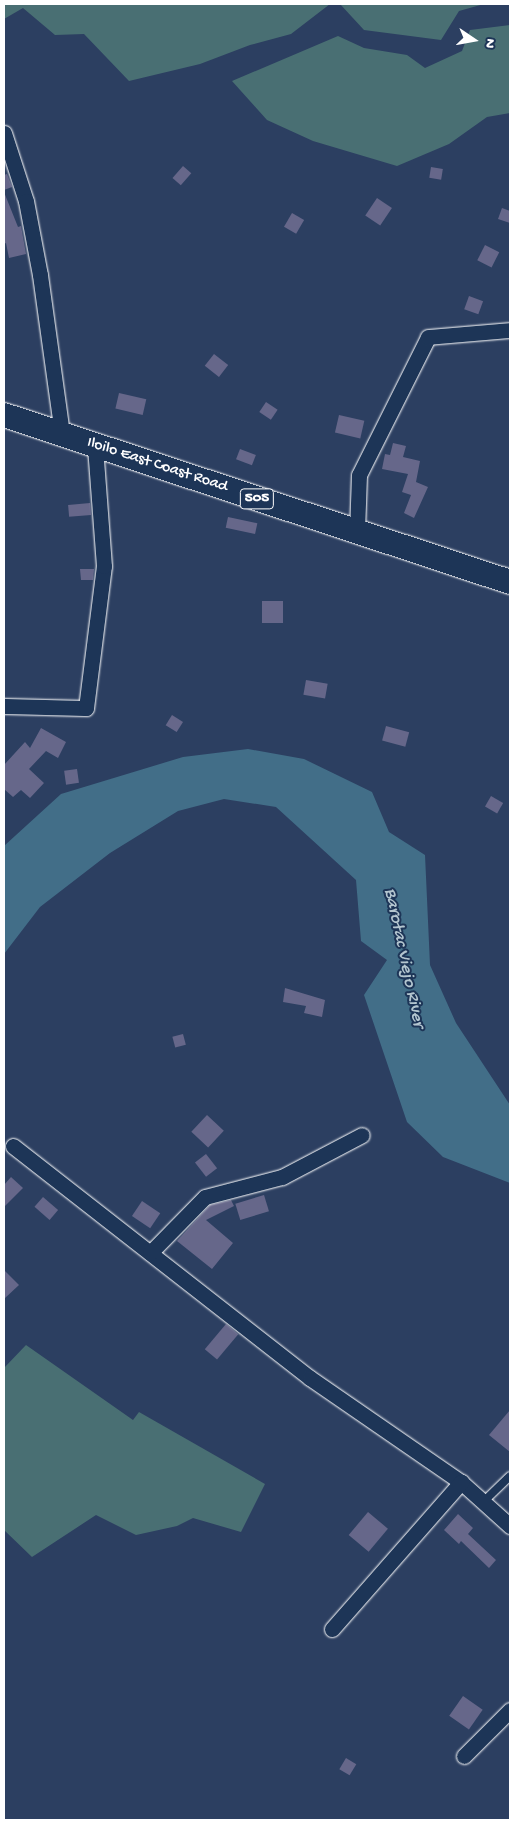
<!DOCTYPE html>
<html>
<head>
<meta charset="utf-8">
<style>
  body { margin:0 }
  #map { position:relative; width:514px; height:1824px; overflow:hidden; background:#2c3f61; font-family:"Gochi Hand",sans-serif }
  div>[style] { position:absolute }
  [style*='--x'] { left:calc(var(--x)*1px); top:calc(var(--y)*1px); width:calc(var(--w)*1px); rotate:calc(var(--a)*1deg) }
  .green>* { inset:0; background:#496f73 }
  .water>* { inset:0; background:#426e88 }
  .building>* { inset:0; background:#66678a; transform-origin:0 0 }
  .roads { filter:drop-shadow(0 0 1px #fff) drop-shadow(0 0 1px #fff) }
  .lane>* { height:8px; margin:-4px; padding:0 4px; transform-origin:4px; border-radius:4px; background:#1d3557 }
  .street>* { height:15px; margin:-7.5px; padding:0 7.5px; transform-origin:7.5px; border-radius:7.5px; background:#1d3557 }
  .primary>* { height:24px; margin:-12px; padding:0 12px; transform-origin:12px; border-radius:12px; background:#1d3557 }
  span { translate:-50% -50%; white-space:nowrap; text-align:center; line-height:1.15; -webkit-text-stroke:4px #1d3557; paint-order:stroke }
  .shield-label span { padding:1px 4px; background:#1d3557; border:1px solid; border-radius:4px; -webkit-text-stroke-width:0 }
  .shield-label { font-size:15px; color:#fff; font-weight:700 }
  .street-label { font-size:16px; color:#fff }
  .water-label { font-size:18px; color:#b3c5cf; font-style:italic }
  .frame { position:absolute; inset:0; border:5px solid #fff; pointer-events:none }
  .north { position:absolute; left:449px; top:15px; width:50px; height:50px; -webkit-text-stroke:4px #1d3557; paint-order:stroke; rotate:102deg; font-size:14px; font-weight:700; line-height:20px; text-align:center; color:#fff }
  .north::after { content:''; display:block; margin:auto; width:18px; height:22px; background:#fff; clip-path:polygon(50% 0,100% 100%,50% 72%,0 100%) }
</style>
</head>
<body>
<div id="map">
  <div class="green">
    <div style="clip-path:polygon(4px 4px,330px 4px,291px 34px,250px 45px,200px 64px,129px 81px,84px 34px,55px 35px,23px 8px,4px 19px)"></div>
    <div style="clip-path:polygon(340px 4px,484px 4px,459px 11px,441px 40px,364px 30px)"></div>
    <div style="clip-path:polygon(510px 25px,510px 113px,487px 117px,449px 144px,397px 166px,313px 141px,267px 120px,232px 81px,338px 36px,364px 48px,407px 55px,425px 68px,462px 51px,470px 30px)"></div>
    <div style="clip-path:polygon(26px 1345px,133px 1420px,139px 1412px,265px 1484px,241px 1532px,193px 1518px,177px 1526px,136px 1535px,96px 1515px,32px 1557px,4px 1530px,4px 1368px)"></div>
  </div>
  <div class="water">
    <div style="clip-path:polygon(248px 749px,304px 759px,372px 792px,389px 832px,425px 855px,430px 965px,456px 1023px,510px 1105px,510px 1183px,443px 1157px,407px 1122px,364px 995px,387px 960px,361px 941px,356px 880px,276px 807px,224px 799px,178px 811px,110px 853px,40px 907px,4px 954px,4px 846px,61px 794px,183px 757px)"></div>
  </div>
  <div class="building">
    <div style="left:183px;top:166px;width:11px;height:16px;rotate:41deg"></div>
    <div style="left:431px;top:167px;width:12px;height:11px;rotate:9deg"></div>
    <div style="clip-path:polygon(7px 174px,12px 187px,4px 190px,4px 175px)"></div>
    <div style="clip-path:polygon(4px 192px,18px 227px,21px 226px,26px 254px,9px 258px,6px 243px,4px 244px)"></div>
    <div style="left:377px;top:198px;width:18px;height:21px;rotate:34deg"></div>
    <div style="clip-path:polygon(502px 208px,510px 211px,510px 223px,498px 219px)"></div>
    <div style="left:292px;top:213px;width:14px;height:16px;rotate:30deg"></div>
    <div style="left:485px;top:245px;width:16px;height:17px;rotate:27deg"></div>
    <div style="left:469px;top:296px;width:15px;height:14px;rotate:20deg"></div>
    <div style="left:214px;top:354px;width:18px;height:15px;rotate:38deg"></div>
    <div style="left:119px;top:393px;width:28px;height:16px;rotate:13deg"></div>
    <div style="left:266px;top:402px;width:14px;height:12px;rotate:34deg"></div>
    <div style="left:339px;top:415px;width:26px;height:18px;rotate:13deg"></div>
    <div style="clip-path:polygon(393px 443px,406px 446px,403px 457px,420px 461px,416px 482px,428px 487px,414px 518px,404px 513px,411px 495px,402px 492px,408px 474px,382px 469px,385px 454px,390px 455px)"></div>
    <div style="left:240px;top:449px;width:17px;height:11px;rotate:21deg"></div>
    <div style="left:90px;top:503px;width:12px;height:22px;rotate:85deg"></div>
    <div style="left:228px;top:517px;width:30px;height:11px;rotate:12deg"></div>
    <div style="clip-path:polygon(80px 569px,94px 569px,93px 580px,81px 580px)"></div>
    <div style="left:262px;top:601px;width:21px;height:22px"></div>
    <div style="left:306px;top:680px;width:22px;height:15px;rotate:10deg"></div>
    <div style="left:172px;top:715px;width:13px;height:12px;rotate:32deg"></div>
    <div style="left:386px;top:726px;width:24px;height:15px;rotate:15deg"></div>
    <div style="clip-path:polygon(41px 728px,66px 742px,58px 758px,46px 751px,29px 769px,44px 783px,30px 798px,21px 790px,13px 797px,4px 789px,4px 765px,25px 742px,30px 748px)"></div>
    <div style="left:77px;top:769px;width:14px;height:13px;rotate:82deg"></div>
    <div style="left:491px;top:796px;width:14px;height:12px;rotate:30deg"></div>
    <div style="clip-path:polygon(285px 988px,325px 1000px,322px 1017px,304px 1013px,306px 1006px,283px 1002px)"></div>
    <div style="left:183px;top:1034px;width:11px;height:11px;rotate:75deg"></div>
    <div style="left:207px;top:1115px;width:23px;height:23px;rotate:43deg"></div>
    <div style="left:206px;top:1154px;width:18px;height:14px;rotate:52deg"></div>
    <div style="clip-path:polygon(11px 1177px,23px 1188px,4px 1207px,4px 1185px)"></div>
    <div style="left:264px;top:1195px;width:17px;height:30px;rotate:73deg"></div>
    <div style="left:43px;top:1197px;width:20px;height:13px;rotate:41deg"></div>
    <div style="clip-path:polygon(231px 1200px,234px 1206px,206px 1220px,233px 1243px,212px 1269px,177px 1241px,210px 1205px)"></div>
    <div style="left:142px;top:1201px;width:22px;height:18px;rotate:34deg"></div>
    <div style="clip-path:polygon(4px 1270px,19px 1285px,4px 1299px)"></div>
    <div style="left:226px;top:1324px;width:16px;height:33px;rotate:40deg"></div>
    <div style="clip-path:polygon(510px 1410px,510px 1452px,489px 1435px)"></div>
    <div style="left:368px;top:1512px;width:26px;height:30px;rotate:40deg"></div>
    <div style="clip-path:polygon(458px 1514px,473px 1528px,468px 1534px,496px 1560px,489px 1568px,461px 1541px,459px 1544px,444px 1530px)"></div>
    <div style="left:463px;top:1696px;width:24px;height:24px;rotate:35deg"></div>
    <div style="left:346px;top:1758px;width:12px;height:13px;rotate:31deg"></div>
  </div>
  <div class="roads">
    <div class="lane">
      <div style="--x:483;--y:1502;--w:37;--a:-44"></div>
    </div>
    <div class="street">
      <div style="--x:4;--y:133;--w:71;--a:72.1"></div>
      <div style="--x:26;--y:201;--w:75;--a:79.3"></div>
      <div style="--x:40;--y:275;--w:161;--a:82.1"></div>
      <div style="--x:357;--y:532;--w:57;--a:-88"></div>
      <div style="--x:359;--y:475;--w:154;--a:-63.4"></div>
      <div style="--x:428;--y:337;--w:82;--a:-4.9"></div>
      <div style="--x:4;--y:706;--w:82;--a:1.4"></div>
      <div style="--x:86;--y:708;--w:143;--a:-82.8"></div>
      <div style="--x:104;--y:566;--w:121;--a:-94.3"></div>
      <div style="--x:13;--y:1146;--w:377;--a:38"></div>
      <div style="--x:310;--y:1378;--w:183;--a:34.6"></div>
      <div style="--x:461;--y:1482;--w:66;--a:41.9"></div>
      <div style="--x:150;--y:1253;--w:78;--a:-45.5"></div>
      <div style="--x:205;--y:1197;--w:80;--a:-14.6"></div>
      <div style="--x:282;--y:1177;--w:90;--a:-27.7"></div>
      <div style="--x:332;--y:1629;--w:196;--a:-48.7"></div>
      <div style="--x:464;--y:1756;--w:65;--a:-45"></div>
    </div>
    <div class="primary">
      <div style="--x:4;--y:415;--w:533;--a:18.26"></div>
    </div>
  </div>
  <div class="shield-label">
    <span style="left:257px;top:499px">505</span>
  </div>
  <div class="street-label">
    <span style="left:157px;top:466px;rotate:18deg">Iloilo East Coast Road</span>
  </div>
  <div class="water-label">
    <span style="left:403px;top:958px;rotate:78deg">Barotac Viejo River</span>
  </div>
  <div class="frame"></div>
  <div class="north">N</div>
</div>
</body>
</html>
